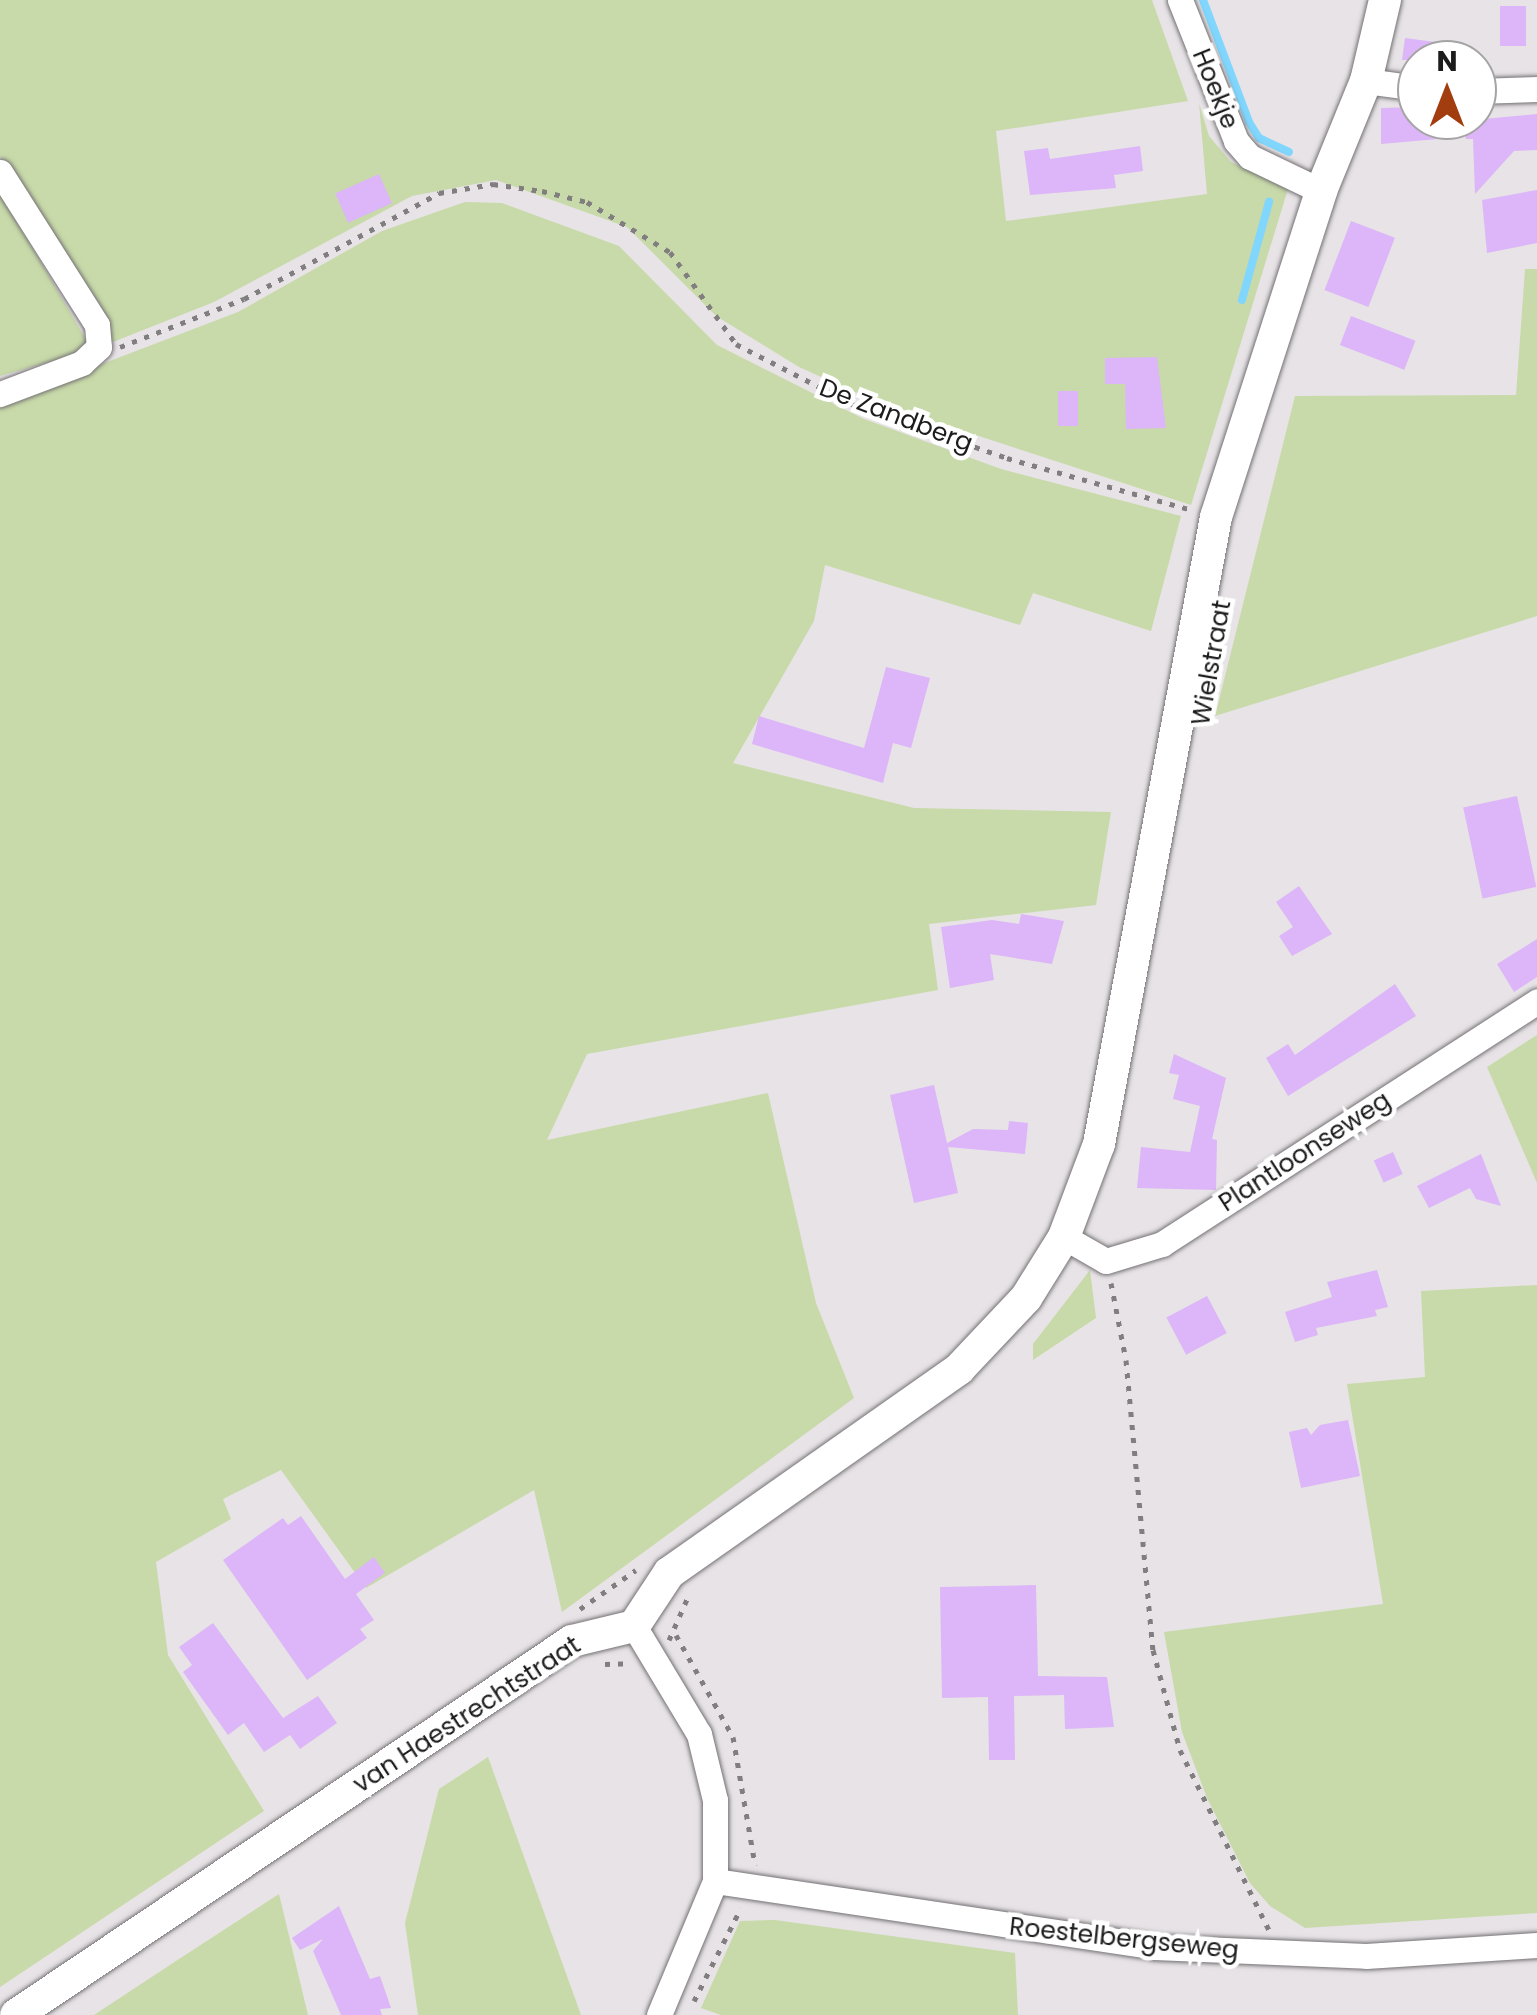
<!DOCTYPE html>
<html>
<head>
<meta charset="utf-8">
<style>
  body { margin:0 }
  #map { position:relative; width:1537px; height:2015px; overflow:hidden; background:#e7e3e6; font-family:Poppins,sans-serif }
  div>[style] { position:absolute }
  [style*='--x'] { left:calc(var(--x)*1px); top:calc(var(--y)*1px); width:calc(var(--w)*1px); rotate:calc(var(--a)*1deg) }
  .green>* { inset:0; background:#c8daa9 }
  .stream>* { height:8px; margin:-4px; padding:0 4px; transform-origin:4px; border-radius:4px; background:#81d6fd }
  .building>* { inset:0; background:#dcb6f8; transform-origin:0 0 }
  .path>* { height:5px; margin-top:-2.5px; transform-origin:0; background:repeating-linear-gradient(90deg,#817e80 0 5px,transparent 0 13px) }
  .roads { filter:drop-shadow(0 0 2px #747174) drop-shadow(0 0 2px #747174) }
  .minor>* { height:25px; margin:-12.5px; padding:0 12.5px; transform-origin:12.5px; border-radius:12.5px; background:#fff }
  .tertiary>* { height:32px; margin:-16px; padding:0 16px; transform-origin:16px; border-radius:16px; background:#fff }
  span { translate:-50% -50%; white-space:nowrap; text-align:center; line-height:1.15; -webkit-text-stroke:9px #fff; paint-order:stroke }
  .street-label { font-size:25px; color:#1d1c1d }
  .north { position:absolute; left:1397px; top:40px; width:100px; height:100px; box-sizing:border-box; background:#fff; border:2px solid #a5a4a5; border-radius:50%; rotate:0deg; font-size:28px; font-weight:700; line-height:40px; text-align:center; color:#1d1c1d }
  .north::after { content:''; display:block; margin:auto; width:35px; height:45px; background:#a23d0f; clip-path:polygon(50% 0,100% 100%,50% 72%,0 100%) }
</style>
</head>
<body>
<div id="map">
  <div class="green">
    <div style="clip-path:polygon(0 0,1152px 0,1188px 101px,996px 131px,1006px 221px,1207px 194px,1199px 103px,1209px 136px,1231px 162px,1288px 189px,1191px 505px,886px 406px,799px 367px,716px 316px,627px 227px,496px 180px,412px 196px,214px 302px,113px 342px,0 156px)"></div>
    <div style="clip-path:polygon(0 192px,92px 350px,0 376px)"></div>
    <div style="clip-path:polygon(465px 202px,502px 203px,619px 246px,717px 345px,864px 419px,1001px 469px,1181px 516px,1151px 631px,1033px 593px,1020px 625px,825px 565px,814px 621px,733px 763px,914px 808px,1111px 812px,1096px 905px,929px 924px,938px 990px,587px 1054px,547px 1140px,768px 1093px,816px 1303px,854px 1398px,562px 1612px,534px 1490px,366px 1588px,281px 1470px,223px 1499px,231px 1519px,156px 1562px,168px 1655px,264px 1811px,0 1987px,0 403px,238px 312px,382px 231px)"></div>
    <div style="clip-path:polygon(1525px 269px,1537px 269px,1537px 616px,1215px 716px,1295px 396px,1516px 395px)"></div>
    <div style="clip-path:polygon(1537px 1035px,1537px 1183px,1487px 1067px)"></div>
    <div style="clip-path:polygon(1090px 1270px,1096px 1318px,1033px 1360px,1033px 1344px)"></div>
    <div style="clip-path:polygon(1537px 1285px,1537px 1913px,1305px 1928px,1270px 1906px,1250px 1883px,1207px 1798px,1182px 1732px,1164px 1632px,1383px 1604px,1347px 1384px,1425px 1377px,1421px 1291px)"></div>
    <div style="clip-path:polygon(488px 1757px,581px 2015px,418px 2015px,405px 1923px,439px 1789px)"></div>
    <div style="clip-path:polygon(279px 1894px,308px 2015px,94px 2015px,176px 1961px)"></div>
    <div style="clip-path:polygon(775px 1920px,1015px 1953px,1018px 2015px,721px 2015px,701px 2008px,740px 1921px)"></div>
  </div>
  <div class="stream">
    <div style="--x:1203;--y:0;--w:130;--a:69.3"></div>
    <div style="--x:1249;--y:122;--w:19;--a:58"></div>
    <div style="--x:1259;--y:138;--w:33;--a:25"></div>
    <div style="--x:1242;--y:300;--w:102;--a:-74.6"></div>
  </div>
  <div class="building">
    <div style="left:1500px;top:6px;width:26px;height:40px"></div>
    <div style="clip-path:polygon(1405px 38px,1435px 42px,1432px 60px,1402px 60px)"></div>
    <div style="clip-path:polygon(1417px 107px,1417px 120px,1438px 120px,1438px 139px,1381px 144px,1381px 108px)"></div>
    <div style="clip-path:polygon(1537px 114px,1537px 150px,1514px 151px,1475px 194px,1473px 139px,1466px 139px,1462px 121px)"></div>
    <div style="clip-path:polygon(1140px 146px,1143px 171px,1114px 175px,1116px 188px,1030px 195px,1024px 151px,1048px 148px,1050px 159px)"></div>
    <div style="left:379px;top:174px;width:32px;height:48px;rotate:66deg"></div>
    <div style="clip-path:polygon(1537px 190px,1537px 243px,1487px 253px,1482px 200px)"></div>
    <div style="left:1351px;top:221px;width:47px;height:74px;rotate:21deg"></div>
    <div style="left:1351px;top:316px;width:69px;height:31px;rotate:21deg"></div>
    <div style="clip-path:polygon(1157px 357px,1166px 428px,1126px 429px,1125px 384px,1105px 384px,1105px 358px)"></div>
    <div style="left:1058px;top:391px;width:20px;height:35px"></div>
    <div style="clip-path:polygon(886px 667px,930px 678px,911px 748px,893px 743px,883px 783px,752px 744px,759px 716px,864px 748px)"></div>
    <div style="left:1517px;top:796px;width:93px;height:55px;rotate:78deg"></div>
    <div style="clip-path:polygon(1299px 886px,1332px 934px,1292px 956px,1279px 936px,1293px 927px,1276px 902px)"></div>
    <div style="clip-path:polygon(1021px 914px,1064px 921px,1052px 964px,990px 954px,994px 980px,950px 988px,941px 927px,992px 920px,1019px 924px)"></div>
    <div style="clip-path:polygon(1537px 939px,1537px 977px,1514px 992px,1497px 964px)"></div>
    <div style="clip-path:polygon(1395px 984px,1416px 1016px,1288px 1096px,1266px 1058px,1288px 1044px,1295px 1055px)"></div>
    <div style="clip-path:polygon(1174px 1054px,1226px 1078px,1212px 1139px,1217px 1140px,1216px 1190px,1137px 1188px,1141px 1147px,1190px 1152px,1200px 1106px,1173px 1099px,1179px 1075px,1169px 1073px)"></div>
    <div style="clip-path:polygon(934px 1085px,947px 1143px,973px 1129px,1008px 1130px,1009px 1121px,1028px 1123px,1025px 1154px,948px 1147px,958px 1193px,914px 1203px,890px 1095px)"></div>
    <div style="left:1393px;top:1152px;width:24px;height:21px;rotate:66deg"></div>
    <div style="clip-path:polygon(1481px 1154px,1501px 1206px,1476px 1199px,1470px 1188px,1429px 1208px,1417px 1186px)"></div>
    <div style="clip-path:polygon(1377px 1270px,1388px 1307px,1375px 1310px,1377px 1316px,1316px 1328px,1318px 1335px,1295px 1342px,1285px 1312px,1332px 1297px,1327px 1282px)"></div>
    <div style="left:1207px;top:1296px;width:42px;height:46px;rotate:62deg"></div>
    <div style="clip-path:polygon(1348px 1420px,1360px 1476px,1301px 1488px,1289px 1432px,1307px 1428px,1311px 1435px,1320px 1425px)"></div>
    <div style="clip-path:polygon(301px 1516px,345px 1579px,374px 1557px,385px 1573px,356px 1594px,374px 1620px,360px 1629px,367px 1638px,307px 1680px,223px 1560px,283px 1518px,288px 1525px)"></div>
    <div style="clip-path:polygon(1036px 1585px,1038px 1676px,1107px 1677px,1114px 1727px,1065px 1729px,1064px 1695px,1014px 1696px,1015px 1760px,989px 1760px,988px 1697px,942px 1698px,940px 1587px)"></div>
    <div style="clip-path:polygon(213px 1623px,283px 1718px,318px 1696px,337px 1723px,300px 1749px,290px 1735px,264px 1752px,244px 1723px,228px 1735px,183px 1672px,192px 1665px,179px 1647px)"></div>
    <div style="clip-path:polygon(339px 1906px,370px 1979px,380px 1976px,391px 2008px,380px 2009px,382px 2015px,341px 2015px,313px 1951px,323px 1939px,300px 1950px,292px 1938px)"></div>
  </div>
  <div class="path">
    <div style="--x:120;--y:347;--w:133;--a:-21.2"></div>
    <div style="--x:244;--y:299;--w:222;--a:-28.5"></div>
    <div style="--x:439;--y:193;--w:55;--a:-9.5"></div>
    <div style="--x:493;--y:184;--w:49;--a:8.1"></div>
    <div style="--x:542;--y:191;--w:46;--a:13.7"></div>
    <div style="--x:587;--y:202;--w:97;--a:31.1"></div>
    <div style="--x:670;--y:252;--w:113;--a:54.3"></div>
    <div style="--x:736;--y:344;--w:131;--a:27.3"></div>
    <div style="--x:852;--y:404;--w:164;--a:19.2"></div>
    <div style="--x:1007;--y:458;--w:189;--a:15.7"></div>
    <div style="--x:1111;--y:1283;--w:78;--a:79"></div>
    <div style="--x:1126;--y:1360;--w:291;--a:84.7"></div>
    <div style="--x:1153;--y:1650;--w:104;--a:74.9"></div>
    <div style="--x:1180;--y:1750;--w:201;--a:63.7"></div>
    <div style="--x:580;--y:1609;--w:68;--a:-34.9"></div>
    <div style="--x:676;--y:1635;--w:117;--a:60.8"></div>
    <div style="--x:733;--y:1737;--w:130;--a:80.2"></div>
    <div style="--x:669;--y:1640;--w:47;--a:-66.2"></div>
    <div style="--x:605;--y:1664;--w:24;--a:-2"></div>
    <div style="--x:694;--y:2001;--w:104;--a:-63.2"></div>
  </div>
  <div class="roads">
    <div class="minor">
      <div style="--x:1180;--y:0;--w:152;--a:68.3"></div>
      <div style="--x:1236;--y:141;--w:21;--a:49"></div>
      <div style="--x:1250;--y:157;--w:79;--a:25.6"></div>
      <div style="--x:1366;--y:81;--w:51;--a:7.8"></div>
      <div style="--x:1477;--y:91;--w:60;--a:-1.9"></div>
      <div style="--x:0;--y:172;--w:181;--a:57.6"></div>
      <div style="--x:97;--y:325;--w:22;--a:85"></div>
      <div style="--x:99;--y:347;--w:23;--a:137"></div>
      <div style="--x:82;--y:363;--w:88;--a:159.3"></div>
      <div style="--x:1064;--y:1237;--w:48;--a:29.7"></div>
      <div style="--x:1106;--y:1261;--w:59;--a:-16.9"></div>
      <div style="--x:1162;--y:1244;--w:447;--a:-32.9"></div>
      <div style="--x:634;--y:1626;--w:126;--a:59"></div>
      <div style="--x:699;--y:1734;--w:68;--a:76.4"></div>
      <div style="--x:715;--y:1800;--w:81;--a:90"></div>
      <div style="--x:715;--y:1881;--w:145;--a:112.7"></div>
      <div style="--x:715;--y:1881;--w:444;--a:8.5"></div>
      <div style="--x:1154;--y:1947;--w:212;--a:2.4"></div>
      <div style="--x:1366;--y:1956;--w:171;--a:-3.7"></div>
    </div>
    <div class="tertiary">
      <div style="--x:16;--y:2015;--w:670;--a:-33.93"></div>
      <div style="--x:572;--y:1641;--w:64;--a:-13.6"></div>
      <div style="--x:634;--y:1626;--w:64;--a:-56.6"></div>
      <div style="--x:669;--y:1573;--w:355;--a:-35.1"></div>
      <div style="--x:959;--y:1369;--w:98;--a:-46.7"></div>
      <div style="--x:1026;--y:1298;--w:72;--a:-58.1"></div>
      <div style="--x:1064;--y:1237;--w:99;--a:-69.4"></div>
      <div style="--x:1099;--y:1144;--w:638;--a:-79.43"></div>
      <div style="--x:1216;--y:517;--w:342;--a:-72.1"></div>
      <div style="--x:1321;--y:191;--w:119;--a:-67.8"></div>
      <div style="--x:1366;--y:81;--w:83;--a:-76.8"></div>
    </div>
  </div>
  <div class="street-label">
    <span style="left:1215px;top:89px;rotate:68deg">Hoekje</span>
    <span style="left:896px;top:416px;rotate:21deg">De Zandberg</span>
    <span style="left:1212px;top:663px;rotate:-80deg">Wielstraat</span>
    <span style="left:1305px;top:1152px;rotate:-33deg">Plantloonseweg</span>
    <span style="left:467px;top:1715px;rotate:-33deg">van Haestrechtstraat</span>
    <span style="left:1124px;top:1939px;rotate:6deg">Roestelbergseweg</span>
  </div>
  <div class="north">N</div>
</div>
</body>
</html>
